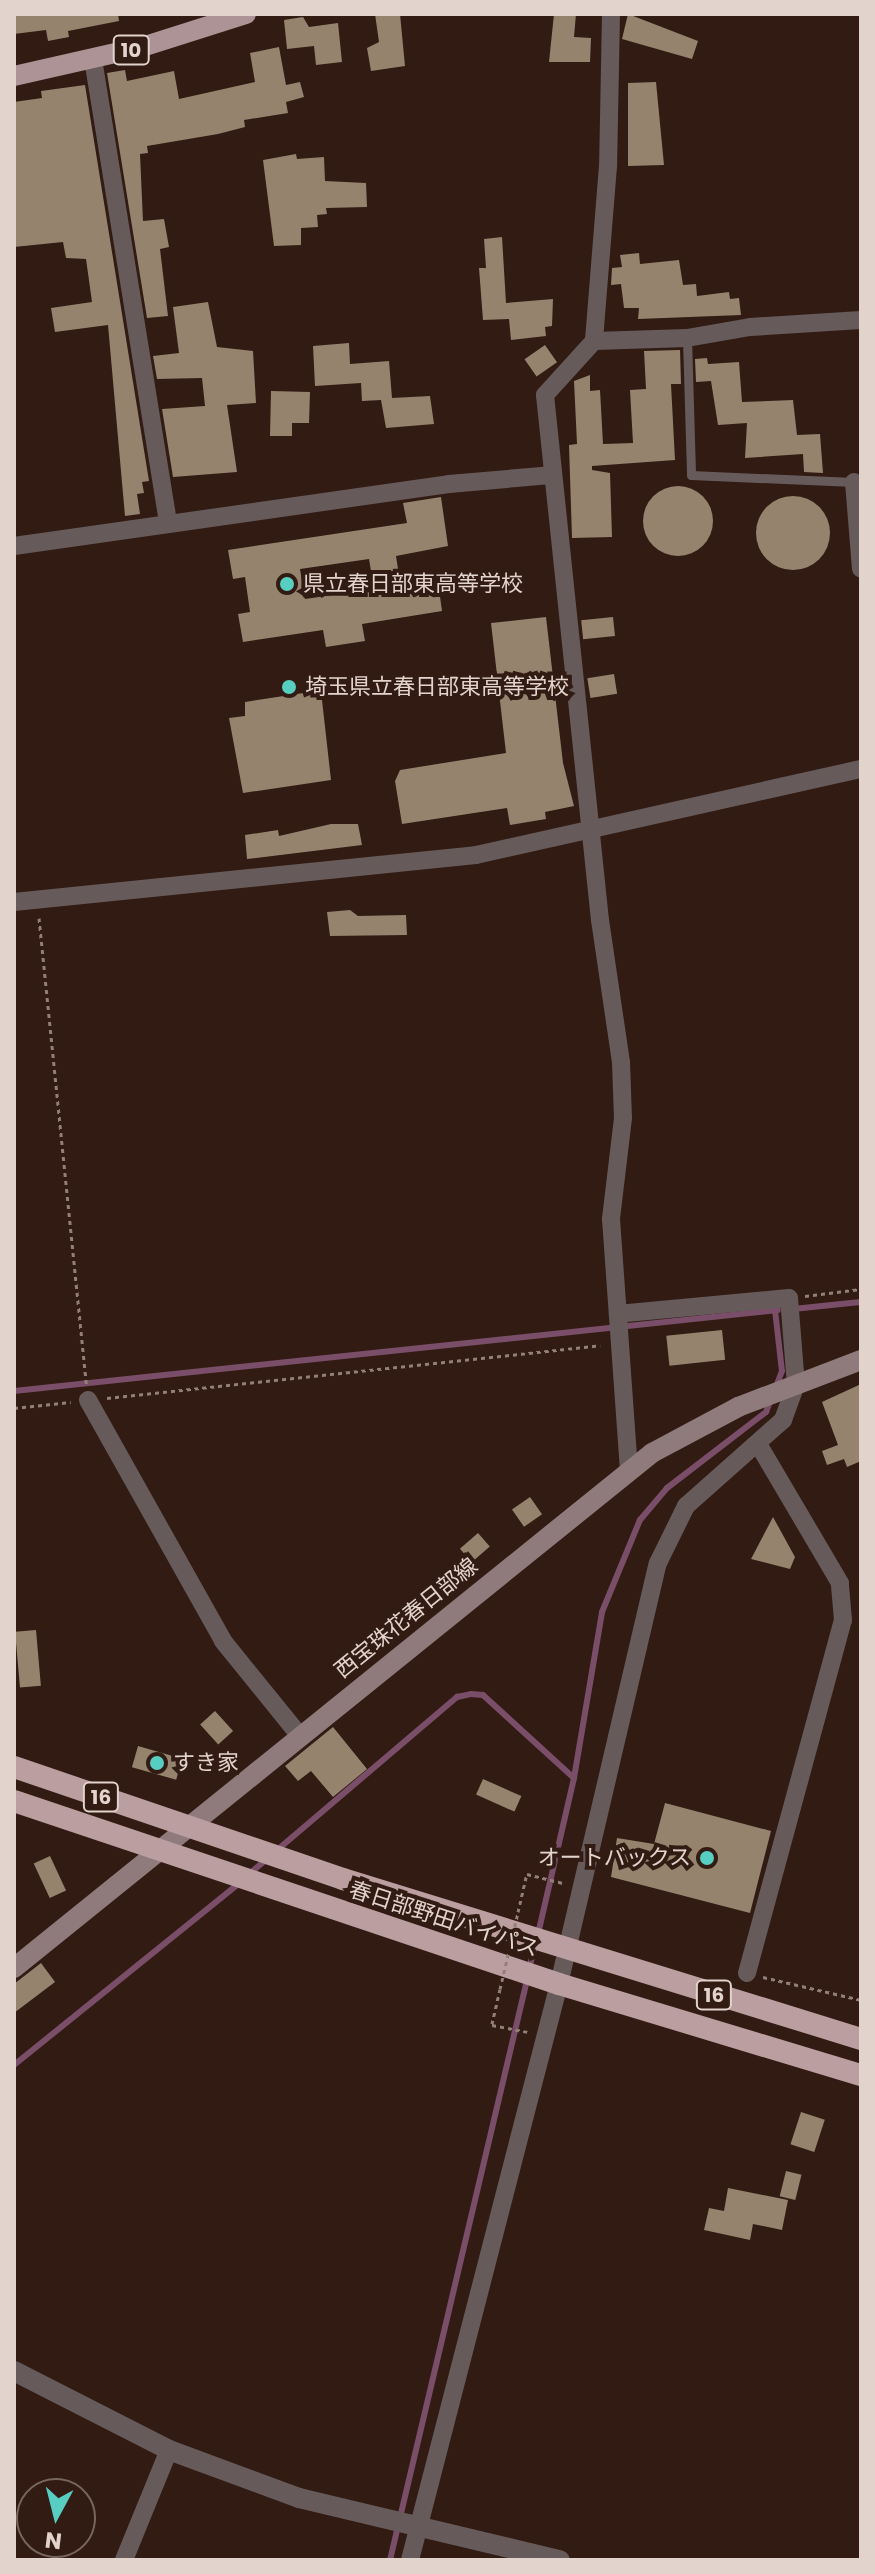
<!DOCTYPE html>
<html>
<head>
<meta charset="utf-8">
<style>
  body { margin:0 }
  #map { position:relative; width:875px; height:2574px; overflow:hidden; background:#311b13; font-family:Poppins,"Noto Sans JP",sans-serif }
  div>[style] { position:absolute }
  [style*='--x'] { left:calc(var(--x)*1px); top:calc(var(--y)*1px); width:calc(var(--w)*1px); rotate:calc(var(--a)*1deg) }
  .stream>* { height:6px; margin:-3px; padding:0 3px; transform-origin:3px; border-radius:3px; background:#7a4d68 }
  .building>* { inset:0; background:#96836e; transform-origin:0 0 }
  .round { border-radius:50% }
  .path>* { height:3px; margin-top:-1.5px; transform-origin:0; background:repeating-linear-gradient(90deg,#917f78 0 4px,transparent 0 8px) }
  .service>* { height:9px; margin:-4.5px; padding:0 4.5px; transform-origin:4.5px; border-radius:4.5px; background:#675a5b }
  .minor>* { height:18px; margin:-9px; padding:0 9px; transform-origin:9px; border-radius:9px; background:#675a5b }
  .tertiary>* { height:20px; margin:-10px; padding:0 10px; transform-origin:10px; border-radius:10px; background:#675a5b }
  .secondary>* { height:20px; margin:-10px; padding:0 10px; transform-origin:10px; border-radius:10px; background:#8f7a7c }
  .primary>* { height:20px; margin:-10px; padding:0 10px; transform-origin:10px; border-radius:10px; background:#ad9395 }
  .trunk>* { height:22px; margin:-11px; padding:0 11px; transform-origin:11px; border-radius:11px; background:#bb9ea0 }
  .path-bridge>* { height:3px; margin-top:-1.5px; transform-origin:0; background:repeating-linear-gradient(90deg,#917f78 0 4px,transparent 0 8px) }
  .dots>* { width:22px; height:22px; translate:-50% -50%; box-sizing:border-box; border:4px solid #311b13; border-radius:50% }
  span { translate:-50% -50%; white-space:nowrap; text-align:center; line-height:1.15; -webkit-text-stroke:8px #311b13; paint-order:stroke }
  .shield-label span { padding:2px 6px; background:#311b13; border:2px solid; border-radius:6px; -webkit-text-stroke-width:0 }
  .shield-label { font-size:20px; color:#e2d3cd; font-weight:700 }
  .poi-label { font-size:22px; color:#e2d3cd }
  .left { translate:0 -50%; text-align:left }
  .right { translate:-100% -50%; text-align:right }
  .street-label { font-size:22px; color:#e2d3cd }
  .frame { position:absolute; inset:0; border:16px solid #e2d3cd; pointer-events:none }
  .north { position:absolute; left:16px; top:2478px; width:80px; height:80px; box-sizing:border-box; background:#311b13; border:2px solid #78655d; border-radius:50%; rotate:187deg; font-size:22px; font-weight:700; line-height:32px; text-align:center; color:#e2d3cd }
  .north::after { content:''; display:block; margin:auto; width:28px; height:36px; background:#57cec1; clip-path:polygon(50% 0,100% 100%,50% 72%,0 100%) }
</style>
</head>
<body>
<div id="map">
  <div class="stream">
    <div style="--x:793;--y:1309;--w:68;--a:-5.9"></div>
    <div style="--x:775;--y:1310;--w:61;--a:83.5"></div>
    <div style="--x:782;--y:1371;--w:19;--a:111"></div>
    <div style="--x:14;--y:1391;--w:768;--a:-6.05"></div>
    <div style="--x:276;--y:1851;--w:238;--a:-40.4"></div>
    <div style="--x:457;--y:1697;--w:14;--a:-12"></div>
    <div style="--x:471;--y:1694;--w:12;--a:5"></div>
    <div style="--x:483;--y:1695;--w:123;--a:42.4"></div>
    <div style="--x:249;--y:1874;--w:25;--a:-40"></div>
    <div style="--x:538;--y:1934;--w:160;--a:-77"></div>
    <div style="--x:574;--y:1778;--w:168;--a:-80.4"></div>
    <div style="--x:602;--y:1612;--w:100;--a:-67.6"></div>
    <div style="--x:640;--y:1520;--w:42;--a:-49.8"></div>
    <div style="--x:667;--y:1488;--w:125;--a:-37.5"></div>
    <div style="--x:766;--y:1412;--w:14;--a:-69"></div>
    <div style="--x:529;--y:1969;--w:25;--a:-76"></div>
    <div style="--x:14;--y:2065;--w:292;--a:-38.9"></div>
    <div style="--x:390;--y:2560;--w:596;--a:-76.71"></div>
  </div>
  <div class="building">
    <div style="clip-path:polygon(14px 14px,118px 14px,119px 21px,68px 31px,69px 37px,48px 41px,46px 30px,14px 34px)"></div>
    <div style="clip-path:polygon(375px 14px,400px 14px,405px 66px,371px 71px,367px 48px,379px 42px)"></div>
    <div style="clip-path:polygon(554px 14px,576px 14px,574px 37px,591px 38px,590px 62px,549px 62px)"></div>
    <div style="clip-path:polygon(628px 14px,698px 41px,692px 59px,622px 39px)"></div>
    <div style="clip-path:polygon(303px 17px,309px 27px,338px 23px,342px 62px,316px 65px,314px 46px,287px 49px,284px 20px)"></div>
    <div style="clip-path:polygon(279px 47px,286px 85px,300px 82px,304px 97px,286px 102px,288px 113px,244px 120px,245px 127px,218px 134px,147px 146px,148px 153px,140px 154px,143px 221px,164px 219px,169px 247px,160px 249px,168px 316px,147px 318px,107px 73px,125px 70px,127px 81px,174px 71px,179px 99px,255px 82px,250px 53px)"></div>
    <div style="clip-path:polygon(656px 82px,664px 165px,628px 166px,628px 83px)"></div>
    <div style="clip-path:polygon(85px 85px,149px 481px,142px 482px,144px 493px,137px 494px,140px 514px,125px 516px,108px 325px,55px 332px,51px 308px,92px 302px,86px 259px,66px 258px,63px 242px,14px 247px,14px 102px,42px 98px,41px 91px)"></div>
    <div style="clip-path:polygon(296px 154px,297px 159px,324px 157px,325px 181px,366px 183px,367px 207px,326px 208px,327px 214px,317px 215px,318px 227px,301px 228px,301px 245px,274px 246px,263px 160px)"></div>
    <div style="clip-path:polygon(502px 237px,506px 303px,553px 299px,552px 326px,545px 327px,546px 336px,511px 340px,509px 319px,483px 320px,479px 268px,486px 268px,484px 239px)"></div>
    <div style="clip-path:polygon(639px 253px,640px 264px,679px 260px,683px 285px,696px 284px,697px 296px,729px 292px,730px 299px,739px 298px,741px 315px,638px 319px,639px 308px,624px 308px,621px 284px,611px 285px,612px 268px,622px 267px,620px 255px)"></div>
    <div style="clip-path:polygon(208px 302px,217px 347px,253px 351px,256px 403px,227px 405px,237px 472px,173px 477px,162px 409px,205px 406px,202px 378px,157px 379px,153px 356px,179px 353px,173px 307px)"></div>
    <div style="clip-path:polygon(349px 343px,350px 364px,389px 361px,392px 398px,430px 396px,434px 424px,386px 428px,381px 400px,362px 401px,361px 383px,315px 386px,313px 346px)"></div>
    <div style="left:545px;top:345px;width:21px;height:25px;rotate:55deg"></div>
    <div style="clip-path:polygon(680px 350px,681px 384px,671px 384px,675px 460px,592px 466px,592px 470px,610px 473px,612px 537px,572px 538px,569px 445px,577px 444px,574px 381px,590px 375px,590px 391px,600px 390px,603px 444px,633px 443px,630px 390px,646px 389px,644px 351px)"></div>
    <div style="clip-path:polygon(707px 358px,708px 364px,739px 362px,742px 402px,793px 400px,797px 435px,820px 434px,823px 473px,804px 472px,803px 454px,745px 458px,747px 423px,718px 425px,711px 381px,696px 382px,695px 359px)"></div>
    <div style="clip-path:polygon(271px 391px,310px 392px,309px 423px,292px 423px,292px 436px,270px 436px)"></div>
    <div class="round" style="left:643px;top:486px;width:70px;height:70px"></div>
    <div class="round" style="left:756px;top:496px;width:74px;height:74px"></div>
    <div style="clip-path:polygon(evenodd,441px 497px,448px 546px,396px 556px,401px 588px,438px 582px,442px 611px,362px 624px,365px 641px,326px 647px,323px 630px,243px 642px,238px 614px,250px 612px,245px 577px,233px 579px,228px 550px,407px 523px,403px 503px,441px 497px,369px 559px,374px 589px,305px 599px,300px 569px,369px 559px)"></div>
    <div style="clip-path:polygon(546px 617px,563px 763px,574px 806px,545px 812px,546px 819px,510px 825px,507px 808px,402px 824px,395px 781px,400px 770px,506px 753px,491px 623px)"></div>
    <div style="left:613px;top:617px;width:19px;height:32px;rotate:84deg"></div>
    <div style="left:614px;top:674px;width:20px;height:27px;rotate:81deg"></div>
    <div style="clip-path:polygon(310px 692px,322px 700px,331px 780px,243px 793px,229px 718px,245px 716px,245px 702px)"></div>
    <div style="clip-path:polygon(331px 824px,358px 824px,362px 845px,247px 859px,245px 835px,278px 830px,279px 836px)"></div>
    <div style="clip-path:polygon(350px 910px,358px 916px,406px 915px,407px 935px,330px 936px,327px 912px)"></div>
    <div style="left:722px;top:1330px;width:30px;height:56px;rotate:84deg"></div>
    <div style="clip-path:polygon(861px 1384px,861px 1461px,847px 1467px,844px 1459px,827px 1465px,822px 1451px,838px 1445px,822px 1402px)"></div>
    <div style="left:530px;top:1497px;width:21px;height:22px;rotate:55deg"></div>
    <div style="clip-path:polygon(773px 1517px,795px 1557px,790px 1569px,751px 1559px)"></div>
    <div style="left:478px;top:1533px;width:18px;height:24px;rotate:49deg"></div>
    <div style="left:36px;top:1630px;width:56px;height:21px;rotate:85deg"></div>
    <div style="left:215px;top:1711px;width:27px;height:20px;rotate:48deg"></div>
    <div style="clip-path:polygon(333px 1727px,367px 1769px,333px 1797px,311px 1771px,298px 1781px,285px 1766px)"></div>
    <div style="left:138px;top:1746px;width:46px;height:22px;rotate:16deg"></div>
    <div style="left:483px;top:1779px;width:42px;height:17px;rotate:24deg"></div>
    <div style="clip-path:polygon(665px 1803px,771px 1831px,750px 1913px,611px 1877px,617px 1838px,654px 1844px)"></div>
    <div style="left:50px;top:1856px;width:38px;height:18px;rotate:65deg"></div>
    <div style="clip-path:polygon(41px 1963px,55px 1982px,14px 2013px,14px 1984px)"></div>
    <div style="left:801px;top:2112px;width:25px;height:34px;rotate:18deg"></div>
    <div style="left:786px;top:2171px;width:16px;height:26px;rotate:14deg"></div>
    <div style="clip-path:polygon(728px 2188px,788px 2200px,782px 2230px,753px 2224px,750px 2240px,704px 2230px,709px 2208px,724px 2211px)"></div>
  </div>
  <div class="path">
    <div style="--x:39;--y:918;--w:468;--a:84.2"></div>
    <div style="--x:805;--y:1296;--w:56;--a:-7.1"></div>
    <div style="--x:107;--y:1398;--w:496;--a:-6.1"></div>
    <div style="--x:14;--y:1408;--w:57;--a:-6"></div>
    <div style="--x:518;--y:1912;--w:39;--a:-77"></div>
    <div style="--x:527;--y:1874;--w:37;--a:14"></div>
    <div style="--x:763;--y:1977;--w:101;--a:13.2"></div>
    <div style="--x:500;--y:1989;--w:37;--a:103"></div>
    <div style="--x:492;--y:2025;--w:36;--a:11"></div>
  </div>
  <div class="service">
    <div style="--x:687;--y:338;--w:137;--a:88.3"></div>
    <div style="--x:691;--y:475;--w:163;--a:2.5"></div>
  </div>
  <div class="minor">
    <div style="--x:611;--y:14;--w:152;--a:91.1"></div>
    <div style="--x:608;--y:166;--w:176;--a:94.6"></div>
    <div style="--x:594;--y:341;--w:73;--a:132.2"></div>
    <div style="--x:545;--y:395;--w:528;--a:84.02"></div>
    <div style="--x:600;--y:920;--w:144;--a:81.6"></div>
    <div style="--x:621;--y:1062;--w:56;--a:88"></div>
    <div style="--x:623;--y:1118;--w:102;--a:96.8"></div>
    <div style="--x:611;--y:1219;--w:253;--a:85.9"></div>
    <div style="--x:93;--y:59;--w:471;--a:80.8"></div>
    <div style="--x:594;--y:341;--w:93;--a:-1.8"></div>
    <div style="--x:687;--y:338;--w:64;--a:-9.9"></div>
    <div style="--x:750;--y:327;--w:111;--a:-3.6"></div>
    <div style="--x:854;--y:482;--w:87;--a:85.4"></div>
    <div style="--x:14;--y:546;--w:439;--a:-8.1"></div>
    <div style="--x:449;--y:484;--w:102;--a:-5"></div>
    <div style="--x:14;--y:902;--w:464;--a:-5.8"></div>
    <div style="--x:476;--y:855;--w:394;--a:-12.6"></div>
    <div style="--x:88;--y:1400;--w:276;--a:60.7"></div>
    <div style="--x:223;--y:1641;--w:121;--a:51"></div>
    <div style="--x:747;--y:1973;--w:366;--a:-74.8"></div>
    <div style="--x:843;--y:1620;--w:37;--a:-95"></div>
    <div style="--x:840;--y:1583;--w:161;--a:-120.5"></div>
    <div style="--x:124;--y:2560;--w:119;--a:-67.8"></div>
    <div style="--x:410;--y:2560;--w:595;--a:-75.5"></div>
    <div style="--x:559;--y:1984;--w:432;--a:-76.8"></div>
    <div style="--x:658;--y:1563;--w:64;--a:-63.8"></div>
    <div style="--x:686;--y:1506;--w:130;--a:-41.6"></div>
    <div style="--x:783;--y:1420;--w:37;--a:-70"></div>
    <div style="--x:796;--y:1385;--w:87;--a:-94.6"></div>
    <div style="--x:789;--y:1298;--w:172;--a:174.7"></div>
  </div>
  <div class="tertiary">
    <div style="--x:14;--y:2371;--w:174;--a:27"></div>
    <div style="--x:169;--y:2450;--w:139;--a:20.3"></div>
    <div style="--x:299;--y:2498;--w:268;--a:13.4"></div>
  </div>
  <div class="secondary">
    <div style="--x:14;--y:1968;--w:820;--a:-38.91"></div>
    <div style="--x:652;--y:1453;--w:98;--a:-28.1"></div>
    <div style="--x:738;--y:1407;--w:132;--a:-20.9"></div>
  </div>
  <div class="primary">
    <div style="--x:14;--y:76;--w:131;--a:-12.8"></div>
    <div style="--x:142;--y:47;--w:109;--a:-17.6"></div>
  </div>
  <div class="trunk">
    <div style="--x:14;--y:1767;--w:348;--a:18.8"></div>
    <div style="--x:343;--y:1879;--w:542;--a:17.16"></div>
    <div style="--x:14;--y:1801;--w:575;--a:18.56"></div>
    <div style="--x:559;--y:1984;--w:315;--a:16.8"></div>
  </div>
  <div class="path-bridge">
    <div style="--x:500;--y:1989;--w:79;--a:-76.8"></div>
  </div>
  <div class="dots">
    <div style="left:287px;top:584px;background:#57cec1"></div>
    <div style="left:289px;top:687px;background:#57cec1"></div>
    <div style="left:157px;top:1763px;background:#57cec1"></div>
    <div style="left:707px;top:1858px;background:#57cec1"></div>
  </div>
  <div class="shield-label">
    <span style="left:131px;top:50px">10</span>
    <span style="left:101px;top:1797px">16</span>
    <span style="left:714px;top:1995px">16</span>
  </div>
  <div class="poi-label">
    <span class="left" style="left:303px;top:584px">県立春日部東高等学校</span>
    <span class="left" style="left:305px;top:687px">埼玉県立春日部東高等学校</span>
    <span class="left" style="left:173px;top:1763px">すき家</span>
    <span class="right" style="left:691px;top:1858px">オートバックス</span>
  </div>
  <div class="street-label">
    <span style="left:406px;top:1618px;rotate:-39deg">西宝珠花春日部線</span>
    <span style="left:444px;top:1919px;rotate:18deg">春日部野田バイパス</span>
  </div>
  <div class="frame"></div>
  <div class="north">N</div>
</div>
</body>
</html>
